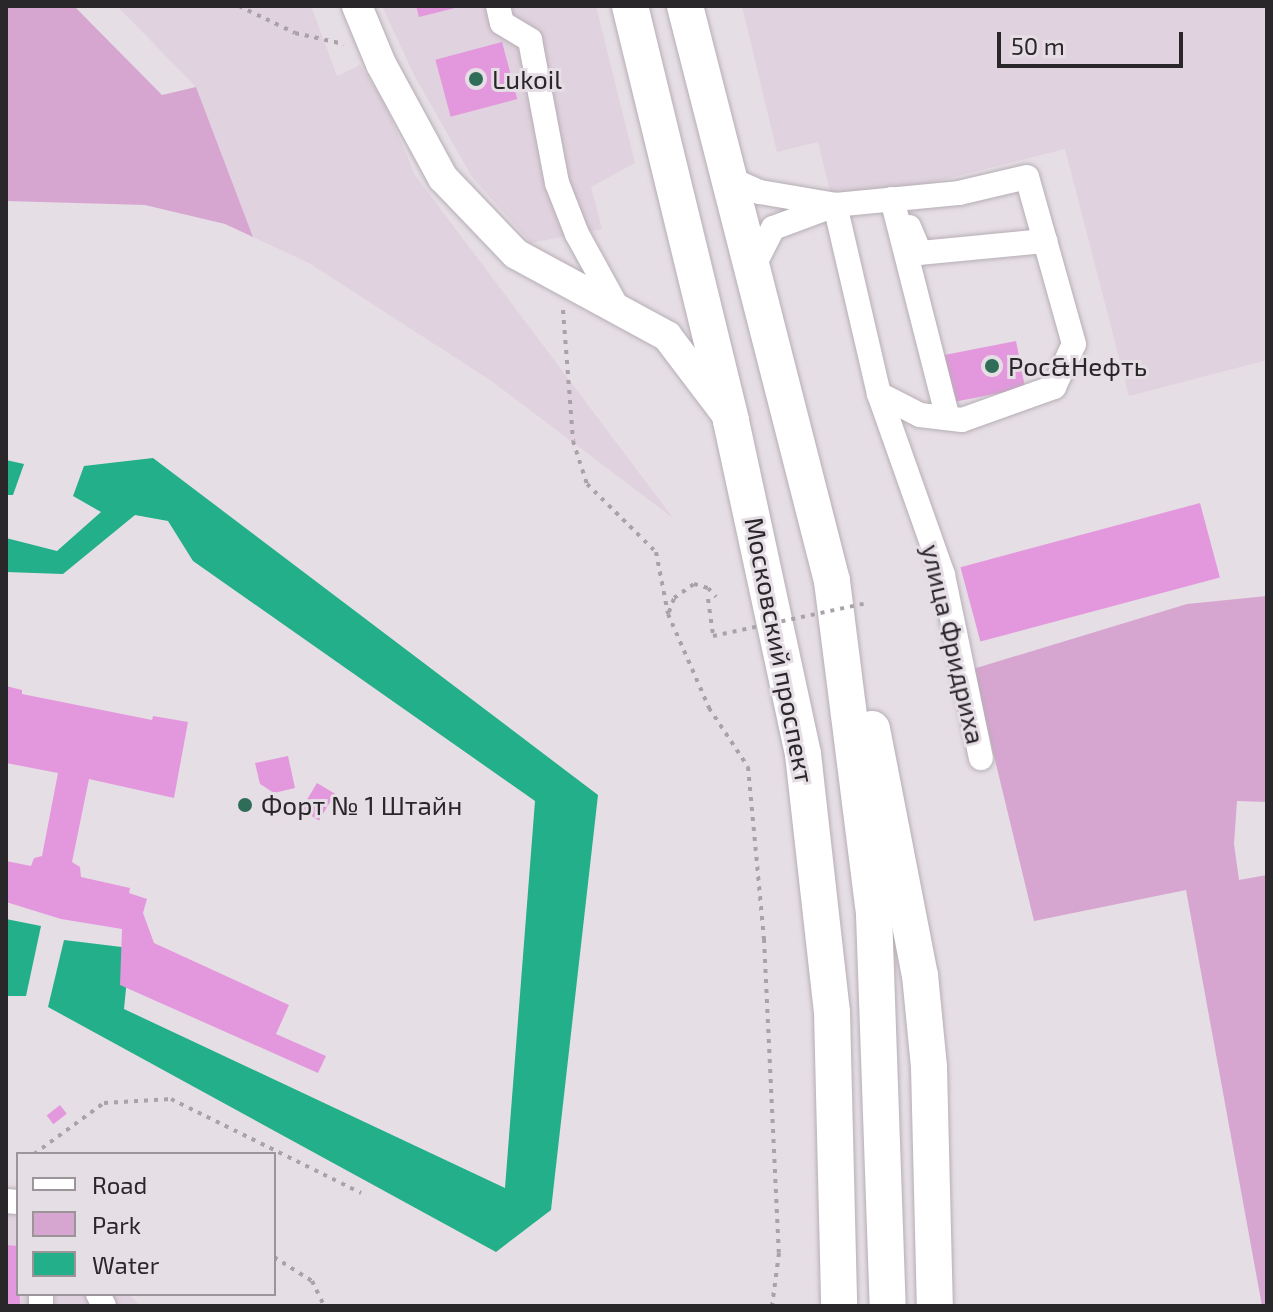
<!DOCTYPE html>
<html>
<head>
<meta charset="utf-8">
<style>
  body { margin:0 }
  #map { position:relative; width:1273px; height:1312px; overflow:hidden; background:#e6dee5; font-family:"Exo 2",sans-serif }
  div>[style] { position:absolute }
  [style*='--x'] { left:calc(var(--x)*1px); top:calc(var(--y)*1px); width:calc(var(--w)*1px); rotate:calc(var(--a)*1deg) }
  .built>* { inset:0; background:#e0d2de }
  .green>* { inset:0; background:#d6a6d1 }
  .water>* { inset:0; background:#22af89 }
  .building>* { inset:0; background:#e398dd; transform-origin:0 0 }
  .path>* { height:4px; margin-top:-2px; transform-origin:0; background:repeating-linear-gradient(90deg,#a9a2a8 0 4px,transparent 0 10px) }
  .roads { filter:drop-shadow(0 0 2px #b6aeb5) drop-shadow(0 0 2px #b6aeb5) }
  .minor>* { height:24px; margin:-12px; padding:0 12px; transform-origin:12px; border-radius:12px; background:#fff }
  .major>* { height:30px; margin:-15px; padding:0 15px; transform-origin:15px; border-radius:15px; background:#fff }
  .highway>* { height:36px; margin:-18px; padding:0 18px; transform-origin:18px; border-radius:18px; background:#fff }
  .path-bridge>* { height:4px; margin-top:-2px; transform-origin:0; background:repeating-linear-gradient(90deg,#a9a2a8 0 4px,transparent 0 10px) }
  .dots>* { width:22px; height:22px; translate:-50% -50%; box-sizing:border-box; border:4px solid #e6dee5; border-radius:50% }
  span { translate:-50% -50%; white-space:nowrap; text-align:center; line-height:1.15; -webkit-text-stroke:6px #e6dee5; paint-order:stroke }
  .poi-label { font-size:26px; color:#2a272a }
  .left { translate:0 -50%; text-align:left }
  .street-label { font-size:26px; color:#2a272a }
  .frame { position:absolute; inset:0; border:8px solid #2a272a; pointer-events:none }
  .legend { position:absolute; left:16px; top:1152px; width:260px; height:144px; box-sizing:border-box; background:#e6dee5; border:2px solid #9b959a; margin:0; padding:10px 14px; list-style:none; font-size:24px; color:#2a272a }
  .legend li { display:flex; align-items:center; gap:16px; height:40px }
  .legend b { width:40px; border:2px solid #9b959a }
  .scale { position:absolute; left:997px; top:32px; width:186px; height:36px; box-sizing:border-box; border:4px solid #2a272a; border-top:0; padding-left:10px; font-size:24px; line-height:28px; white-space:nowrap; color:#2a272a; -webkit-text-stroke:6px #e6dee5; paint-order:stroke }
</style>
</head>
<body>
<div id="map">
  <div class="built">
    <div style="clip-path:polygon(117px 6px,311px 6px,337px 76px,360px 65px,384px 102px,415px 175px,673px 518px,490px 380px,309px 263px,253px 237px,196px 87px)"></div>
    <div style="clip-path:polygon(382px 6px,596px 6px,635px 163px,591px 187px,602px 229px,531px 243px,472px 177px,414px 75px)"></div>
    <div style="clip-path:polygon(742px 6px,1267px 6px,1267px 360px,1129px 396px,1065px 149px,834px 207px,818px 142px,777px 152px)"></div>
    <div style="clip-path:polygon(6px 1190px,18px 1200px,18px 1294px,129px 1294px,140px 1306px,6px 1306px)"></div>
  </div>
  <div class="green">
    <div style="clip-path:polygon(6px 6px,74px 6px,162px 95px,196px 87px,253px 237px,225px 224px,145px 205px,6px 201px)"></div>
    <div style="clip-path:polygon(1267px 596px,1267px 802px,1237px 801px,1234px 844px,1239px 880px,1267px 875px,1267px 1306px,1262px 1306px,1186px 890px,1034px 921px,973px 669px,1187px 604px)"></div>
  </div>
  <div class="water">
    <div style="clip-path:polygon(153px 458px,598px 795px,551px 1210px,496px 1252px,48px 1007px,64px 940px,130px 948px,124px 1009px,505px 1188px,535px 801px,193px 561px,168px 521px,135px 515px,63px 574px,6px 572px,6px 538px,57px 551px,101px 512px,73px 496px,84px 466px)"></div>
    <div style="clip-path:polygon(6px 460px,24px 464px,13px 495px,6px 495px)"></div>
    <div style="clip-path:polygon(6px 919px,41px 926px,26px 996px,6px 996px)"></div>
  </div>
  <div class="building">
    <div style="clip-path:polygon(416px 6px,459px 6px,459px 7px,419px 17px)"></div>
    <div style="left:502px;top:42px;width:59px;height:69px;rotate:75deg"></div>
    <div style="left:1016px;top:341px;width:48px;height:73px;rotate:79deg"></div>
    <div style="left:1200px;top:503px;width:77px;height:248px;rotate:75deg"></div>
    <div style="clip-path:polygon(6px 686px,22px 690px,22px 694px,152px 720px,153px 716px,188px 722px,174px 798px,89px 779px,72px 862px,80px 867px,81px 877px,130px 888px,129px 893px,147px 899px,143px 913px,154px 943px,289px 1005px,276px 1034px,326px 1056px,318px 1073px,120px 985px,122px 929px,61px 919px,6px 902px,6px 861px,31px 866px,34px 858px,42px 856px,58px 773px,6px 763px)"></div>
    <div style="clip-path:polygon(288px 756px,295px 788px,274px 793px,260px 784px,255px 763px)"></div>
    <div style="left:317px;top:783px;width:21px;height:31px;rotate:31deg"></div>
    <div style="left:60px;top:1105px;width:11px;height:17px;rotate:52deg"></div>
    <div style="clip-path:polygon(6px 1245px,18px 1246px,20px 1306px,6px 1306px)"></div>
  </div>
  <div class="path">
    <div style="--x:239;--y:6;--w:62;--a:25.7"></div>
    <div style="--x:295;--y:33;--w:50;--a:12.7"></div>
    <div style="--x:563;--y:310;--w:131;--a:85.6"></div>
    <div style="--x:573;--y:441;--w:45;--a:72"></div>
    <div style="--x:587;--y:484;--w:97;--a:44.6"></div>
    <div style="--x:656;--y:552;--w:63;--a:79"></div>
    <div style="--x:668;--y:614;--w:103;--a:66.4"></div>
    <div style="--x:709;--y:708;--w:71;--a:56.5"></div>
    <div style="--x:748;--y:767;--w:173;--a:84.7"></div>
    <div style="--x:764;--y:939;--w:314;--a:87.3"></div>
    <div style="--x:779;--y:1253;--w:53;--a:97.5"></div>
    <div style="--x:708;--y:599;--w:37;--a:82"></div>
    <div style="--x:669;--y:612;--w:15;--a:-70"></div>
    <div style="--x:674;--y:598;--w:24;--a:-35"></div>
    <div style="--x:694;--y:584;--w:15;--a:16"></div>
    <div style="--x:708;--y:588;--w:12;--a:48"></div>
    <div style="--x:34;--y:1154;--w:87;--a:-36.1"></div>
    <div style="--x:104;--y:1103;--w:67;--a:-3.4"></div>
    <div style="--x:171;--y:1099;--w:212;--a:26.3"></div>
    <div style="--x:274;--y:1257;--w:45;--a:32.3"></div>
    <div style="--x:312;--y:1281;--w:28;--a:64"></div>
  </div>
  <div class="roads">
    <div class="minor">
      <div style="--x:498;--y:6;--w:17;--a:77"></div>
      <div style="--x:502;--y:23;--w:33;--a:31"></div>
      <div style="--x:530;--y:40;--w:146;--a:79.3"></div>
      <div style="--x:557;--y:183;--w:55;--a:68.6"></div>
      <div style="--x:577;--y:234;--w:81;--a:61.2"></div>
      <div style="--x:728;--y:178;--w:35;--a:24"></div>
      <div style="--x:760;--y:192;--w:76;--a:9.8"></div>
      <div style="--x:835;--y:205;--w:66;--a:159.6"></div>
      <div style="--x:773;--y:228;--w:48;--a:117.1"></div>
      <div style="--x:892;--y:199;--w:226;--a:75.7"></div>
      <div style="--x:909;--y:227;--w:28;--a:67"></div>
      <div style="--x:920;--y:253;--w:126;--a:-5.5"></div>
      <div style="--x:879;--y:394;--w:46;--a:27.1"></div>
      <div style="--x:920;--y:415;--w:42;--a:6.8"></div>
      <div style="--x:962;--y:420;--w:98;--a:-19.7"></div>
      <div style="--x:1054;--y:387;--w:47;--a:-65.1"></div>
      <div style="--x:1074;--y:344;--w:173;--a:-105.7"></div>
      <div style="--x:1027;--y:177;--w:70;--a:166.8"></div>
      <div style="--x:959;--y:193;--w:125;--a:174.5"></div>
      <div style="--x:835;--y:205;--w:194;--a:76.9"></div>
      <div style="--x:879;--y:394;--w:192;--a:70.5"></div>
      <div style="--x:943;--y:575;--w:187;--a:78.3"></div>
      <div style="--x:6;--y:1201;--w:12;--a:5"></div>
      <div style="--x:41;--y:1294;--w:12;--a:90"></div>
      <div style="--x:98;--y:1294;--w:13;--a:63"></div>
    </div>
    <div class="major">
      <div style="--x:357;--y:6;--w:63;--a:67.5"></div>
      <div style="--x:381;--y:64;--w:130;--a:61.5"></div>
      <div style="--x:443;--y:178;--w:105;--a:46.2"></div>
      <div style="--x:516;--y:254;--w:172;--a:28.5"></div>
      <div style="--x:667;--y:336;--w:99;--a:52.8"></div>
    </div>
    <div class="highway">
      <div style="--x:630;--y:6;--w:427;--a:76.3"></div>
      <div style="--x:731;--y:421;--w:341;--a:77.8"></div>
      <div style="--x:803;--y:754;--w:260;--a:83.6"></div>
      <div style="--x:832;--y:1012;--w:294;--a:88.6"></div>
      <div style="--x:685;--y:6;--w:593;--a:75.66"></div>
      <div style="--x:832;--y:581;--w:336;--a:82.8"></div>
      <div style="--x:874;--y:914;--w:392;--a:88"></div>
      <div style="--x:872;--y:729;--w:251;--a:79"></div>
      <div style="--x:920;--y:975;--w:92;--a:84.4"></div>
      <div style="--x:929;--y:1067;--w:239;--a:88.6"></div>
    </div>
  </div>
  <div class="path-bridge">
    <div style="--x:713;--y:636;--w:157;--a:-12.1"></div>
  </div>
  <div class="dots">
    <div style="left:476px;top:79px;background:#2f6d59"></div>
    <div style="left:992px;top:366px;background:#2f6d59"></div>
    <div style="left:245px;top:805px;background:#2f6d59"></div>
  </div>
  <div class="poi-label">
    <span class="left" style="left:492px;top:79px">Lukoil</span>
    <span class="left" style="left:1008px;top:366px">Рос&amp;Нефть</span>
    <span class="left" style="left:261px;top:805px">Форт № 1 Штайн</span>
  </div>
  <div class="street-label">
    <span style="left:954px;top:644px;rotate:77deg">улица Фридриха</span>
    <span style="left:780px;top:650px;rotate:79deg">Московский проспект</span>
  </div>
  <div class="frame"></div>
  <ul class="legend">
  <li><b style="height:10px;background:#fff"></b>Road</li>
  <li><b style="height:22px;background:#d6a6d1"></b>Park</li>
  <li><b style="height:22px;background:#22af89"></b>Water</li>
  </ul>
  <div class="scale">50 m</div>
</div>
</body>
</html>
